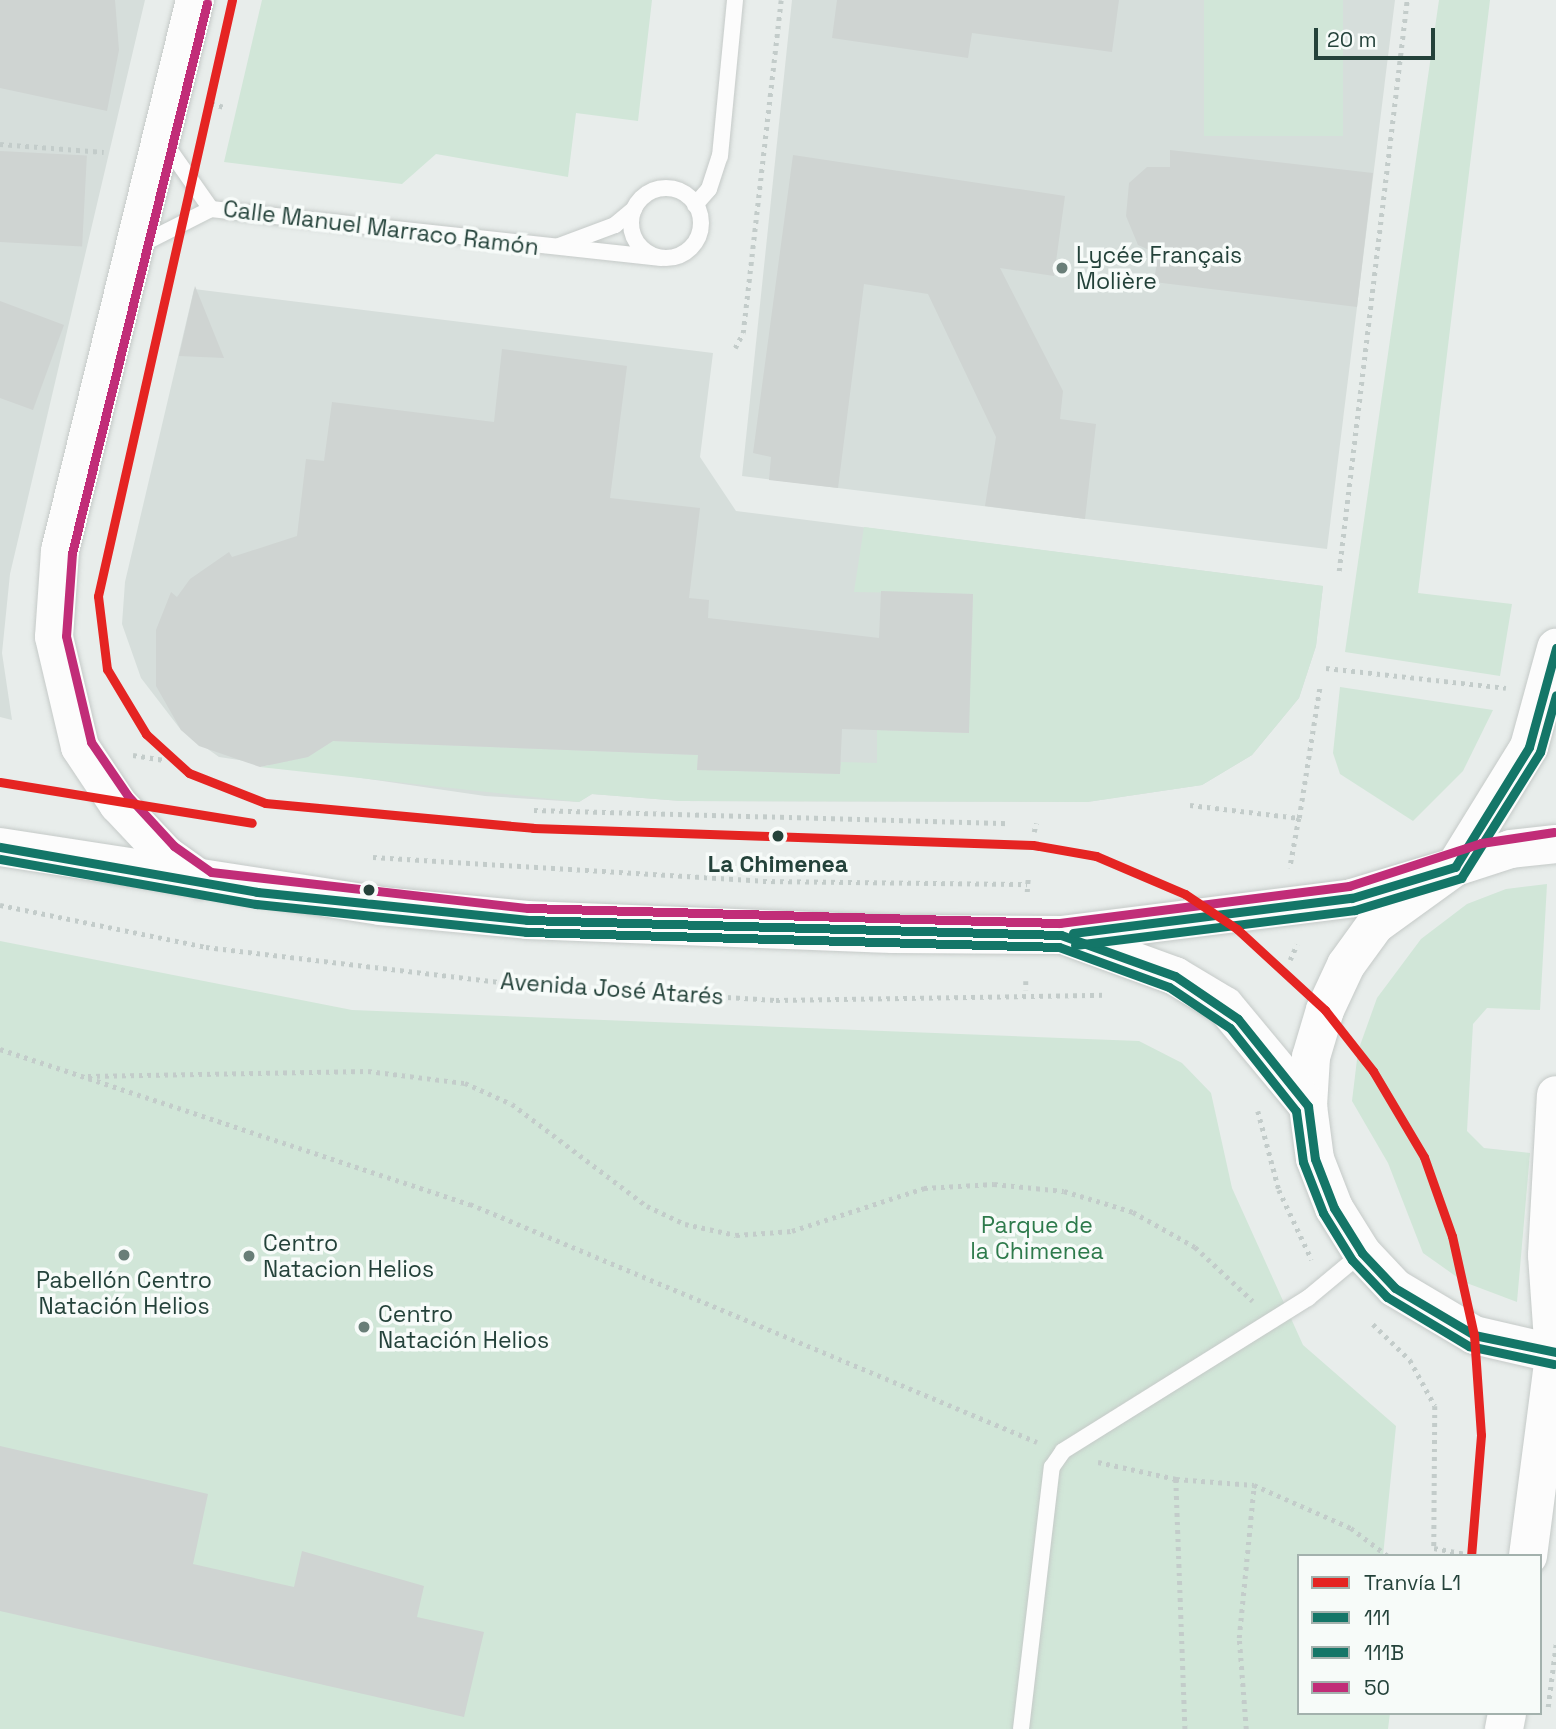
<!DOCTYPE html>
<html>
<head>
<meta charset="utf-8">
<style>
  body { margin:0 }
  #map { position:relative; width:1556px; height:1729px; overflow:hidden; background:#e8edeb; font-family:"Space Grotesk",sans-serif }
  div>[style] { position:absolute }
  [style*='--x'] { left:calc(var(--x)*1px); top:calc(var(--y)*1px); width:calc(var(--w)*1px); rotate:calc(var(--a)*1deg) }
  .built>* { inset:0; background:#d6dedb }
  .green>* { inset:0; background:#d1e6d8; transform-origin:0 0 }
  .building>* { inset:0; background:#cfd4d2; transform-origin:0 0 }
  .path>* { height:4.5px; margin-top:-2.25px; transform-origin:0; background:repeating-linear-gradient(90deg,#c3ccca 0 3.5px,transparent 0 8.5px) }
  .roads { filter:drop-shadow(0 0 2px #c5cac8) drop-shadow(0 0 2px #c5cac8) }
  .service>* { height:16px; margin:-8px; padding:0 8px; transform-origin:8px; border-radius:8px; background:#fcfcfc }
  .service>.ring { margin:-8px; padding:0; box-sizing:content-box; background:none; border:16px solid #fcfcfc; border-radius:50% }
  .secondary>* { height:38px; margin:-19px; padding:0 19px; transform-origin:19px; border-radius:19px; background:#fcfcfc }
  .bus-1>* { height:9px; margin:-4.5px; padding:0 4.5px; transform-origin:4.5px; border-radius:4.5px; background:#147668 }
  .bus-2>* { height:9px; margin:-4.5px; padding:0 4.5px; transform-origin:4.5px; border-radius:4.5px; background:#147668 }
  .bus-3>* { height:9px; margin:-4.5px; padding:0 4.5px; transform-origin:4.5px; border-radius:4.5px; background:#c12d78 }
  .tram-1>* { height:9px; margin:-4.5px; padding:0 4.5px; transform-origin:4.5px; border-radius:4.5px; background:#e52422 }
  .dots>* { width:19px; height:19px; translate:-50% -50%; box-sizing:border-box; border:4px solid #f7fbf9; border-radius:50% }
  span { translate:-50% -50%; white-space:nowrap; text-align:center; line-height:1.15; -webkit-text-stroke:7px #f7fbf9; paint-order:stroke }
  .street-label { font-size:23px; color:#24423a }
  .poi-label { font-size:23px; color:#24423a }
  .left { translate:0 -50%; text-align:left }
  .stop-label { font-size:23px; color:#24423a; font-weight:700 }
  .park-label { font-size:23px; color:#2d7a4b }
  .legend { position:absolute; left:1297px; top:1554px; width:245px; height:161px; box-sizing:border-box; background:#f7fbf9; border:2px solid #a3b1ad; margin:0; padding:9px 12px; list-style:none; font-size:21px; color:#24423a }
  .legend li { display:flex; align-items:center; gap:14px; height:35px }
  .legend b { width:35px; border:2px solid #a3b1ad }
  .scale { position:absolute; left:1314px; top:28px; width:121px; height:32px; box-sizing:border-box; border:4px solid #24423a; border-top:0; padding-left:9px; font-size:21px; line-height:24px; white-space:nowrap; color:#24423a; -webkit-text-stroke:5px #f7fbf9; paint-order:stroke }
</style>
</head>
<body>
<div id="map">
  <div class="built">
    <div style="clip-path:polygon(0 0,145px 0,10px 574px,2px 653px,12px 720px,0 717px)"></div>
    <div style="clip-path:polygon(792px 0,1395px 0,1327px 549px,742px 476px)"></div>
    <div style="clip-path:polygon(194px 289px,713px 353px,700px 457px,736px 511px,1323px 586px,1316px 646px,1299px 698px,1252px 755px,1202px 785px,1087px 802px,681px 801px,592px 794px,579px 802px,485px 796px,219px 757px,181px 730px,141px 678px,122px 624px,125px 582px)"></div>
  </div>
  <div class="green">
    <div style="clip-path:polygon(262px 0,652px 0,638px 121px,576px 113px,568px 177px,436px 154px,402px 184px,224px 162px)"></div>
    <div style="left:1204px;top:0;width:139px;height:136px"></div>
    <div style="clip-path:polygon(1439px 0,1490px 0,1418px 593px,1512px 604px,1500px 676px,1345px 652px)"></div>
    <div style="clip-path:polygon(864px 527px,1323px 586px,1316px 646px,1299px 698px,1252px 755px,1202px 785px,1087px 802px,681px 801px,592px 794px,579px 802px,260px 767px,307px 757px,333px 741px,698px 755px,697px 770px,840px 774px,841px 762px,877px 763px,877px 730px,968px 733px,973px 594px,854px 592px)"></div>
    <div style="clip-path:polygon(1340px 687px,1493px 710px,1463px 771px,1413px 821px,1340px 774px,1333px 753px)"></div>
    <div style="clip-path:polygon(1547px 884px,1540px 1010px,1487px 1008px,1473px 1024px,1467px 1131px,1484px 1148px,1530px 1153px,1517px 1302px,1464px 1282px,1423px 1253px,1388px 1163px,1352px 1101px,1358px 1051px,1377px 998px,1421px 939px,1467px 904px,1506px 889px)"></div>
    <div style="clip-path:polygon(0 941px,352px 1010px,1139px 1041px,1182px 1063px,1211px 1093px,1232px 1188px,1303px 1345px,1396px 1426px,1383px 1556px,1299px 1556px,1299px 1713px,1390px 1713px,1388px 1729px,0 1729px)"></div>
  </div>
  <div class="building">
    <div style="clip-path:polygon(0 0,115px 0,119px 50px,107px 111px,0 88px)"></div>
    <div style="clip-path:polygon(837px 0,1119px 0,1112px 52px,972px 33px,968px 58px,832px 38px)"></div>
    <div style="clip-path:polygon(1170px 150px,1373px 173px,1357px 307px,1154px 282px,1158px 254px,1138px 245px,1126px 216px,1129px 183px,1147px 167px,1170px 167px)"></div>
    <div style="left:0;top:151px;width:87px;height:91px;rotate:3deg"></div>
    <div style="clip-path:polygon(793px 155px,1065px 196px,1054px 276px,1000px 268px,1063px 391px,1060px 419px,1096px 424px,1085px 519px,985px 506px,996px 437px,928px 294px,864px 284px,838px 488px,769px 480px,771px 457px,753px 453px)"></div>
    <div style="clip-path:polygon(195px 286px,224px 358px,179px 356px)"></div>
    <div style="clip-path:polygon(0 301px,64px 325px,33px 410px,0 398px)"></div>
    <div style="clip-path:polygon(502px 349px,627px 366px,610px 498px,700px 508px,689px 598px,709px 600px,708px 618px,879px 638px,881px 591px,973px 594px,969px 733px,842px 729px,840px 774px,697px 770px,698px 755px,333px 741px,308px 757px,260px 767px,199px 746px,181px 730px,156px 686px,156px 630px,171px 592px,177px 597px,190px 579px,229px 552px,232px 557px,297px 536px,306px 459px,324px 461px,332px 402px,494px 422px)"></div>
    <div style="clip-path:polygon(0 1446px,208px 1494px,193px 1564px,294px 1587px,302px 1551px,424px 1586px,417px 1617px,484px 1632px,464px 1717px,0 1611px)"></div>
  </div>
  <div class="path">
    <div style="--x:211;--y:103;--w:14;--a:17"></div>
    <div style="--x:0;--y:144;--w:104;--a:4.4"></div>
    <div style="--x:735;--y:348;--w:17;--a:-62"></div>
    <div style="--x:743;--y:333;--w:335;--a:-83.5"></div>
    <div style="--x:1339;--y:571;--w:575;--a:-83.21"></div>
    <div style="--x:1326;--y:668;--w:181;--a:6.3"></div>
    <div style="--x:133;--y:755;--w:33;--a:9"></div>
    <div style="--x:1190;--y:805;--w:110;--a:6.8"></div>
    <div style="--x:1299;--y:818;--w:51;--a:100.2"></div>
    <div style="--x:534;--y:810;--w:476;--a:1.6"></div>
    <div style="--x:1299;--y:818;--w:135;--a:-81"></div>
    <div style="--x:1034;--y:832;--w:9;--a:-77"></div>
    <div style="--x:373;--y:857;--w:391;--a:3.5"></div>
    <div style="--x:763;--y:881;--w:264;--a:0.7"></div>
    <div style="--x:1027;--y:892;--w:15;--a:-86"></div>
    <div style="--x:0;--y:905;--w:210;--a:11.5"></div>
    <div style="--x:206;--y:947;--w:320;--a:6.8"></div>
    <div style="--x:524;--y:985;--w:252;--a:3.4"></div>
    <div style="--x:776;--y:1000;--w:329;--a:-0.9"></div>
    <div style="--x:1290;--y:960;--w:17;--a:-66"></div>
    <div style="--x:1026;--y:981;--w:9;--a:90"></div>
    <div style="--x:0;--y:1049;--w:495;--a:18.3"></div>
    <div style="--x:470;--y:1204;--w:615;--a:22.77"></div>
    <div style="--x:88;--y:1076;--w:280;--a:-1"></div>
    <div style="--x:368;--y:1071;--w:98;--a:7.1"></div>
    <div style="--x:465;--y:1083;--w:51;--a:24.1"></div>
    <div style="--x:512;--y:1104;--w:169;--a:37.1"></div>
    <div style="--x:647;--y:1206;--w:42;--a:25.3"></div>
    <div style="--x:685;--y:1224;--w:52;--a:12.2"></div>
    <div style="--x:736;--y:1235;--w:56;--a:-4.1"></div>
    <div style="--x:792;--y:1231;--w:139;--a:-18"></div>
    <div style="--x:924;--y:1188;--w:70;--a:-3.3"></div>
    <div style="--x:994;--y:1184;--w:70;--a:5.7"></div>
    <div style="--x:1064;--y:1191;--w:72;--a:16.9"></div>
    <div style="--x:1133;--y:1212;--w:71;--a:29.4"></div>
    <div style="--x:1195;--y:1247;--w:79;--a:43"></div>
    <div style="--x:1258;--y:1111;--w:82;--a:75.1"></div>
    <div style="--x:1279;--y:1190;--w:77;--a:64.8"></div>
    <div style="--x:1373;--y:1324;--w:52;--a:44.2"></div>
    <div style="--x:1410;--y:1360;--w:52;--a:61.5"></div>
    <div style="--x:1435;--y:1406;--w:142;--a:90.4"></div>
    <div style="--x:1434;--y:1548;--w:43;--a:10.8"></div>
    <div style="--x:1098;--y:1462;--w:80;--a:12.3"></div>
    <div style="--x:1176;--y:1479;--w:78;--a:4.4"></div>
    <div style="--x:1254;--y:1485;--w:106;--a:23.9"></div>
    <div style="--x:1351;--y:1528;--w:46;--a:37.1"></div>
    <div style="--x:1176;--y:1479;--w:250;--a:87.9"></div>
    <div style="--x:1548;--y:1707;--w:64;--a:-82.8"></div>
    <div style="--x:1246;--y:1729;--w:91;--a:-94.4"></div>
    <div style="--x:1239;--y:1638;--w:154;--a:-84.4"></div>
  </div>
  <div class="roads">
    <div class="service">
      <div style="--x:164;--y:142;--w:82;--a:55"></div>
      <div class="ring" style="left:631px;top:188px;width:54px;height:54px"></div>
      <div style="--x:695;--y:205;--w:21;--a:-49"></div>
      <div style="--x:709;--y:189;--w:35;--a:-72"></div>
      <div style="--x:720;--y:156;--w:157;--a:-84.5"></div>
      <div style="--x:138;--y:246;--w:82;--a:-26.9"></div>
      <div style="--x:211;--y:209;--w:453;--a:6.2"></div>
      <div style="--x:559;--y:246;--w:60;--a:-20.6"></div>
      <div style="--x:615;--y:225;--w:25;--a:-40"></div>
      <div style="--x:1021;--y:1729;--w:264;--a:-83.3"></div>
      <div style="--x:1052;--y:1467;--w:19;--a:-55"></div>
      <div style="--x:1063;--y:1451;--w:289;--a:-32"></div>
      <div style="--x:1308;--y:1298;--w:70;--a:-39.8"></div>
    </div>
    <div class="secondary">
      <div style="--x:195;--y:0;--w:567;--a:103.77"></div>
      <div style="--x:60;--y:551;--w:86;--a:94"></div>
      <div style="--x:54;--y:637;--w:113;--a:76.7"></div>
      <div style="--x:80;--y:747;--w:69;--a:56.3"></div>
      <div style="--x:118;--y:804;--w:70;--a:46.7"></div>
      <div style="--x:166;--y:855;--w:43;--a:35.5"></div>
      <div style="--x:1556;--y:844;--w:45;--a:173.7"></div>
      <div style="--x:1511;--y:849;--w:59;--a:162.2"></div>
      <div style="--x:1455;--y:867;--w:99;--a:144.1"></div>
      <div style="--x:1375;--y:925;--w:49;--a:125.9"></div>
      <div style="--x:1346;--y:965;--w:50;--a:115"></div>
      <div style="--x:1325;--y:1010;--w:49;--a:106.6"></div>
      <div style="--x:1311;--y:1057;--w:49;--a:93.5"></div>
      <div style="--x:1308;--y:1106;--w:53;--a:82.5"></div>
      <div style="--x:1315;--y:1159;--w:53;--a:68.8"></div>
      <div style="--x:1334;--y:1208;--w:53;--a:58.1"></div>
      <div style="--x:1362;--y:1253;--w:48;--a:46.7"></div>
      <div style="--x:1395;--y:1288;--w:92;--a:30.7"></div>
      <div style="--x:1474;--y:1335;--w:84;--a:13"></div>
      <div style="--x:0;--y:847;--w:385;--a:8.8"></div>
      <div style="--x:380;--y:906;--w:148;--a:5.4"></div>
      <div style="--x:527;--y:920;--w:366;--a:2.2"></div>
      <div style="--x:893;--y:934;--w:168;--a:0.3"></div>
      <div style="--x:1061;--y:935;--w:293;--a:-7.2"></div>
      <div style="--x:1352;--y:898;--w:108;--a:-16.8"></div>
      <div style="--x:1455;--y:867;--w:141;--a:-58.3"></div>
      <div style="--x:1529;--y:747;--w:103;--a:-74.7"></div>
      <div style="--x:1068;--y:937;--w:114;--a:20"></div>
      <div style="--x:1175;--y:976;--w:58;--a:31"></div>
      <div style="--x:1225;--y:1006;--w:130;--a:50.3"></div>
      <div style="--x:1528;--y:1556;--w:203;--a:-82.6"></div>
      <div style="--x:1554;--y:1355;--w:100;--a:-94"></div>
      <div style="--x:1547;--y:1255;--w:160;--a:-86.8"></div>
      <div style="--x:1504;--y:1729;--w:16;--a:-79"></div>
    </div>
  </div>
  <div class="bus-1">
    <div style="--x:0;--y:847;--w:261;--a:9.9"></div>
    <div style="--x:257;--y:892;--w:271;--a:5.9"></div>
    <div style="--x:527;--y:920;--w:534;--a:1.61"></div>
    <div style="--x:1061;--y:935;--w:121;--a:19.8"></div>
    <div style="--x:1175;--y:976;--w:76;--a:34.3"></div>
    <div style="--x:1238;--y:1019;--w:112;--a:51.2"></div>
    <div style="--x:1308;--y:1106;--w:53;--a:82.5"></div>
    <div style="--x:1315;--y:1159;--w:53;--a:68.8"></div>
    <div style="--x:1334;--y:1208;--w:53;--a:58.1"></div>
    <div style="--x:1362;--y:1253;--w:48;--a:46.7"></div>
    <div style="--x:1395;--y:1288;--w:92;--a:30.7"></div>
    <div style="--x:1474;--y:1335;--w:84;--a:11.7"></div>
    <div style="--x:1073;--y:933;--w:281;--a:-7.2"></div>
    <div style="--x:1352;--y:898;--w:108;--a:-16.8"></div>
    <div style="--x:1455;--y:867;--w:141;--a:-58.3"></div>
    <div style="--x:1529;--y:747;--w:103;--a:-74.7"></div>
  </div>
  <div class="bus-2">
    <div style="--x:0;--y:859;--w:260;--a:10"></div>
    <div style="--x:256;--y:904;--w:271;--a:5.9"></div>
    <div style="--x:526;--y:932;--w:533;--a:1.61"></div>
    <div style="--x:1059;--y:947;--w:117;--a:20"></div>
    <div style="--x:1169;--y:987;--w:73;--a:33.9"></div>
    <div style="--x:1230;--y:1028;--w:106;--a:51.5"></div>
    <div style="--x:1296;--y:1111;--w:51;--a:82.2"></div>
    <div style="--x:1303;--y:1162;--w:55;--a:68.6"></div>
    <div style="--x:1323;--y:1213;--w:55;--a:58.3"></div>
    <div style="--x:1352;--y:1260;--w:51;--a:46.6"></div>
    <div style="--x:1387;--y:1297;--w:96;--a:30.9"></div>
    <div style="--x:1469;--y:1346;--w:87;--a:12"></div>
    <div style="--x:1075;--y:945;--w:282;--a:-7.1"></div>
    <div style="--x:1355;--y:910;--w:111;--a:-16.8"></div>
    <div style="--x:1461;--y:878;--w:149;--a:-57.9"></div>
    <div style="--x:1540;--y:752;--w:59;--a:-74.3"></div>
  </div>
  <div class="bus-3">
    <div style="--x:207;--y:3;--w:566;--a:103.79"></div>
    <div style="--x:72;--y:553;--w:83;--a:94.1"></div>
    <div style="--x:66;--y:636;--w:109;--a:76.7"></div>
    <div style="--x:91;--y:742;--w:65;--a:55.6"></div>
    <div style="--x:128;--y:796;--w:68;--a:47.4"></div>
    <div style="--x:174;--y:846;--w:45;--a:35.1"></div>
    <div style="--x:211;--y:872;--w:319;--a:6.5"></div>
    <div style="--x:528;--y:908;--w:532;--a:1.62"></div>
    <div style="--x:1060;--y:923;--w:291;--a:-7.3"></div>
    <div style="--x:1349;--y:886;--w:139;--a:-18"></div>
    <div style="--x:1481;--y:843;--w:74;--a:-8.6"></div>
  </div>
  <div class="tram-1">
    <div style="--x:232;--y:0;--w:611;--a:102.67"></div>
    <div style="--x:98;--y:596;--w:74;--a:83"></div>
    <div style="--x:107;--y:669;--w:76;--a:59"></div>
    <div style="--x:146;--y:734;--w:58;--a:42.2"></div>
    <div style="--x:189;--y:773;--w:82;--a:21.5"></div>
    <div style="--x:265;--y:803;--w:269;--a:5.3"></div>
    <div style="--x:533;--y:828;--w:500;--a:1.95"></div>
    <div style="--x:1033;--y:845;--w:64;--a:9.9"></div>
    <div style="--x:1096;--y:856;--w:97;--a:23.1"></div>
    <div style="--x:1185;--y:894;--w:63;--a:33.9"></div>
    <div style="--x:1237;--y:929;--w:120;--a:42.6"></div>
    <div style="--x:1325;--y:1010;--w:78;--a:51.8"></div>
    <div style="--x:1373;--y:1071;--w:100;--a:59.3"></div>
    <div style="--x:1424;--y:1157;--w:84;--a:70.5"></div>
    <div style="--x:1452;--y:1236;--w:101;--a:77.5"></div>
    <div style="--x:1474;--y:1335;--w:100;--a:86"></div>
    <div style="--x:1481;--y:1435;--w:121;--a:94.7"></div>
    <div style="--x:0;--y:782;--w:255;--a:9.2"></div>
  </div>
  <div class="dots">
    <div style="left:1062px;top:268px;background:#697e78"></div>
    <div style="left:778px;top:836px;background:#24423a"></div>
    <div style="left:369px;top:890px;background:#24423a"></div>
    <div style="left:124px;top:1255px;background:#697e78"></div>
    <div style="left:249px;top:1256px;background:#697e78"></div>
    <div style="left:364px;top:1327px;background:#697e78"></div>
  </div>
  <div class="street-label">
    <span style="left:381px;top:228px;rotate:7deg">Calle Manuel Marraco Ramón</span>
    <span style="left:612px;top:989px;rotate:4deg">Avenida José Atarés</span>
  </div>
  <div class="poi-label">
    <span class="left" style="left:1076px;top:268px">Lycée Français<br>Molière</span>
    <span class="left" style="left:263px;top:1256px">Centro<br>Natacion Helios</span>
    <span style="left:124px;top:1293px">Pabellón Centro<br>Natación Helios</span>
    <span class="left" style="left:378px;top:1327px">Centro<br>Natación Helios</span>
  </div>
  <div class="stop-label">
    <span style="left:778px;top:864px">La Chimenea</span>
  </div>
  <div class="park-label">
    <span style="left:1037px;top:1238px">Parque de<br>la Chimenea</span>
  </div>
  <ul class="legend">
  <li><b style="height:9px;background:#e52422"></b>Tranvía L1</li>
  <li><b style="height:9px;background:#147668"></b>111</li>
  <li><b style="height:9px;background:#147668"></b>111B</li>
  <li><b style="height:9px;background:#c12d78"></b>50</li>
  </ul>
  <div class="scale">20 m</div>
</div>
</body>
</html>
